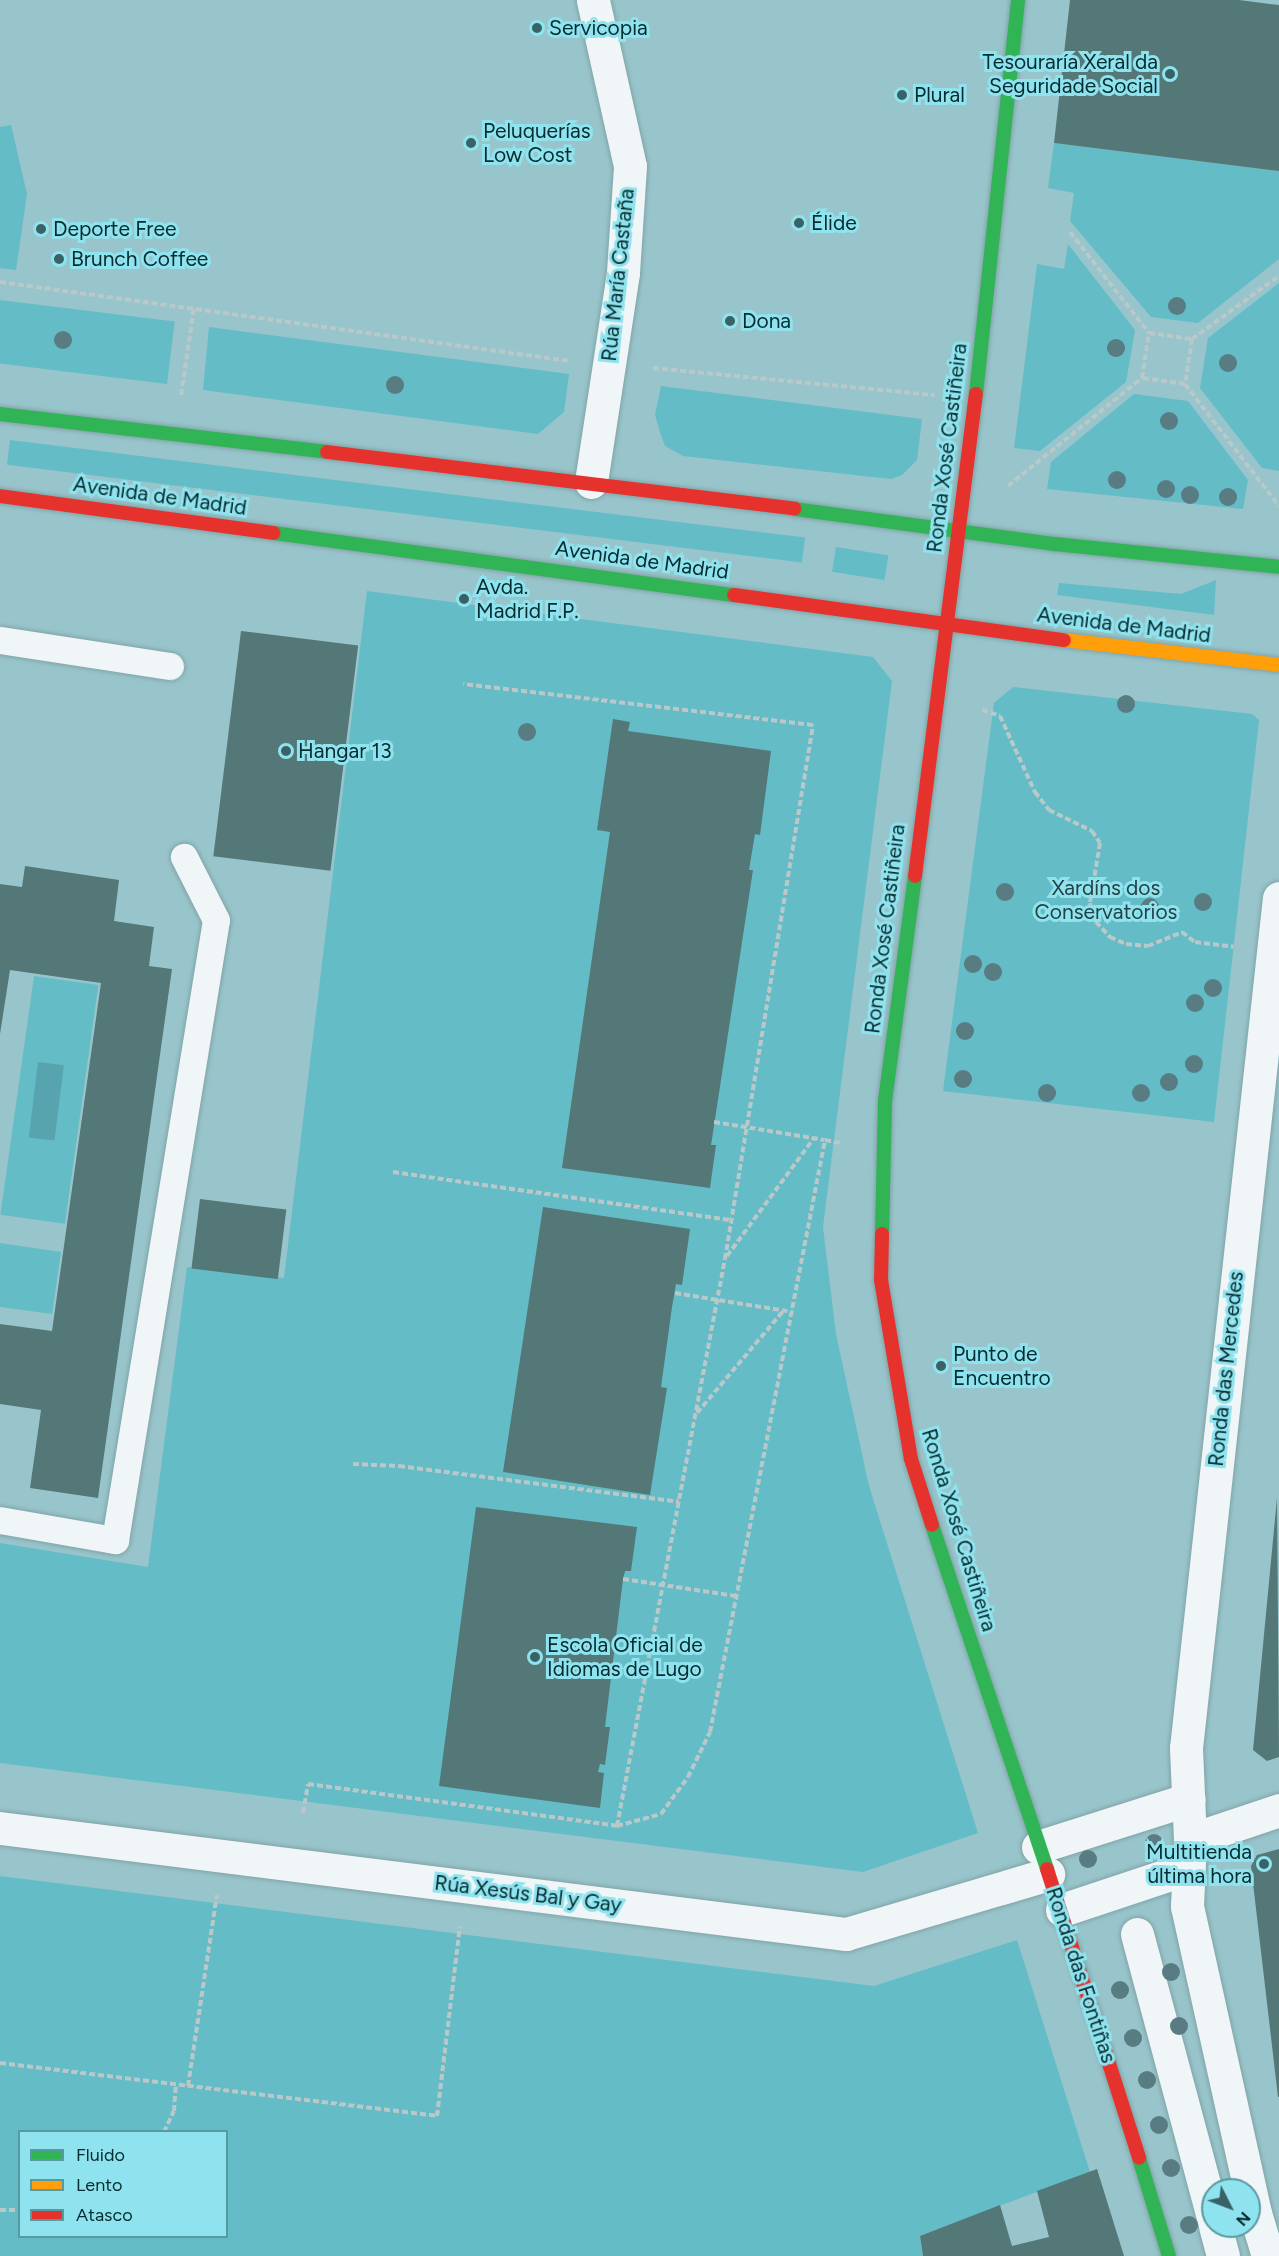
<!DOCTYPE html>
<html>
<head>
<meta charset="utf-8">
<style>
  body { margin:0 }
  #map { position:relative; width:1279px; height:2256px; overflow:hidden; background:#98c5cb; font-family:Figtree,sans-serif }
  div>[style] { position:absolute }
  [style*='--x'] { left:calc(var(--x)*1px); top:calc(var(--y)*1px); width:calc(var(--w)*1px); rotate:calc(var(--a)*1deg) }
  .green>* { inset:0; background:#64bcc6; transform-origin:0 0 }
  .water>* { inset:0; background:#58a4ae; transform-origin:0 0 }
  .building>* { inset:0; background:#547778; transform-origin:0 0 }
  .path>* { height:4px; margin-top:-2px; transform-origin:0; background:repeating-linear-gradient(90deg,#b9c8c9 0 6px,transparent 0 9px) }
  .roads { filter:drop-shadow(0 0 2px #80a4a8) drop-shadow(0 0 2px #80a4a8) }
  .lane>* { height:27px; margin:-13.5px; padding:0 13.5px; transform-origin:13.5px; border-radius:13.5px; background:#f0f6f7 }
  .street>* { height:33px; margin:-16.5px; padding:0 16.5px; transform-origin:16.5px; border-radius:16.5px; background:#f0f6f7 }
  .fast>* { height:14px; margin:-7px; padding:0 7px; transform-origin:7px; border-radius:7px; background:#30b455 }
  .slow>* { height:14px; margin:-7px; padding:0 7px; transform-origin:7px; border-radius:7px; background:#ff9f0a }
  .jam>* { height:14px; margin:-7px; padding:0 7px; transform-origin:7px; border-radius:7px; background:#e5322d }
  .path-bridge>* { height:4px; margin-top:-2px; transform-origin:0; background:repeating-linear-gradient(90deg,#b9c8c9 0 6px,transparent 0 9px) }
  .trees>* { width:18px; height:18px; margin:-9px; border-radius:50%; background:#587c81 }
  .dots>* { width:16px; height:16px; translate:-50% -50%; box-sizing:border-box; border:3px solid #8fe3ee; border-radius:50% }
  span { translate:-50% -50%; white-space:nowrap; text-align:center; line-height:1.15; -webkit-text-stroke:6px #8fe3ee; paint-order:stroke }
  .poi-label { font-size:21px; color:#062c30 }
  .left { translate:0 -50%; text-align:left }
  .right { translate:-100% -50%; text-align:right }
  .street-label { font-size:21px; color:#062c30 }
  .park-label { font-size:21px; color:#244144 }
  .legend { position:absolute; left:18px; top:2130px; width:210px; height:108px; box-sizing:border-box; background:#8fe3ee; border:2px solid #589aa2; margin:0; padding:8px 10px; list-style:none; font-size:18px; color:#062c30 }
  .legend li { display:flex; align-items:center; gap:12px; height:30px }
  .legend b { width:30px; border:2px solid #589aa2 }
  .north { position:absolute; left:1201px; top:2178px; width:60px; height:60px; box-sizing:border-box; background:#8fe3ee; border:2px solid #589aa2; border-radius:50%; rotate:132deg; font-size:16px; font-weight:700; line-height:24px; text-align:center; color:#062c30 }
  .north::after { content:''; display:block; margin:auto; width:21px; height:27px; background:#396266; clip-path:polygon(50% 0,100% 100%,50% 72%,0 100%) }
</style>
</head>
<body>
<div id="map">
  <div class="green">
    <div style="clip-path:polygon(11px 125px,27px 194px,16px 270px,0 268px,0 127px)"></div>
    <div style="clip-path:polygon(1054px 143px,1279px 171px,1279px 259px,1198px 323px,1151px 317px,1070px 221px,1074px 193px,1048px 188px)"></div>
    <div style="clip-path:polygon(1068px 244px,1135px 330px,1126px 382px,1040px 451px,1014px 448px,1037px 264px,1064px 269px)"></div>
    <div style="clip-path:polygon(1279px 283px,1279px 471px,1262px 468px,1200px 388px,1208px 338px)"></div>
    <div style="left:0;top:300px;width:176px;height:63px;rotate:7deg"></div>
    <div style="clip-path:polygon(209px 327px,569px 374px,564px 412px,538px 434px,203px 390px)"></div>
    <div style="clip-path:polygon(661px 386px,922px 419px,917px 460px,902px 475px,891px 479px,683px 456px,665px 446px,660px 432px,655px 415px)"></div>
    <div style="clip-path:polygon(1134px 394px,1188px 401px,1248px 480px,1243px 509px,1047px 489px,1051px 462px)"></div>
    <div style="left:10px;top:440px;width:801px;height:25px;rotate:7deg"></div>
    <div style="left:836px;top:547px;width:53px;height:25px;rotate:9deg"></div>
    <div style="clip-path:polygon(1216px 580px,1214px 615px,1057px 595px,1059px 583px,1181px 594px)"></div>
    <div style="clip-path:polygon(367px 591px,873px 657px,892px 681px,823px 1227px,836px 1334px,869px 1486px,978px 1833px,863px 1872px,0 1763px,0 1543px,148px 1567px,187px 1267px,284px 1278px)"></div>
    <div style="clip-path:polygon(1013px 687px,1252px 714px,1259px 720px,1214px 1122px,943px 1091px,994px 703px)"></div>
    <div style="left:34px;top:976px;width:65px;height:241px;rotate:8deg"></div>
    <div style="clip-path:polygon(0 1243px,61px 1252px,52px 1314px,0 1307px)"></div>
    <div style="clip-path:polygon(evenodd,0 1876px,874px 1986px,1017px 1940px,1090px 2172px,920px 2236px,923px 2256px,0 2256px,0 1876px,20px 2132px,226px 2132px,226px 2236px,20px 2236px,20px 2132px)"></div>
  </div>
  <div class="water">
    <div style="left:38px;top:1062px;width:26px;height:76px;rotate:7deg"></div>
  </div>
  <div class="building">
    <div style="clip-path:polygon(1070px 0,1239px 0,1279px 5px,1279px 171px,1054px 143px)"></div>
    <div style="left:241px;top:631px;width:118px;height:227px;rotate:7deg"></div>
    <div style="clip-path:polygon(613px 719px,630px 722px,628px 731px,771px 751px,760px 835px,755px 834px,749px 870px,753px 870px,712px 1139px,711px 1145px,716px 1145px,710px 1188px,562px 1168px,610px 832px,597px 830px)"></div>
    <div style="clip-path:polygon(25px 866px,119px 880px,114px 921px,154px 927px,149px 966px,172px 969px,98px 1498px,30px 1488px,41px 1410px,0 1404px,0 1324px,52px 1331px,101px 983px,10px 970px,0 1034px,0 884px,22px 887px)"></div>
    <div style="left:200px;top:1199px;width:87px;height:70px;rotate:7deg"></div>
    <div style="clip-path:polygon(543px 1207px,690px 1229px,682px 1285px,676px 1284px,672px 1307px,661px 1387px,667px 1388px,650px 1495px,503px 1472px)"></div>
    <div style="clip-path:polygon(1277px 1498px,1279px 1757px,1267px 1761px,1253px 1750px)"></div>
    <div style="clip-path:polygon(476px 1507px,637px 1527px,631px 1571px,625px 1571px,623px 1579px,605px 1727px,610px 1727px,605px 1765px,600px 1764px,598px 1772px,604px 1773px,600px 1808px,439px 1786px)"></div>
    <div style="clip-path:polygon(1279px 1849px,1279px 2097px,1278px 2097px,1251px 1866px,1257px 1855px)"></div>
    <div style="clip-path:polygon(1097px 2169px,1124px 2256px,923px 2256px,920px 2236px,1000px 2205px,1012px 2246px,1049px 2237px,1037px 2191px)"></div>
  </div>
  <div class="path">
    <div style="--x:1070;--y:232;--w:128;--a:52"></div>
    <div style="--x:0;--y:282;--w:575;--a:7.89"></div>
    <div style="--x:1192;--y:339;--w:46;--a:98.8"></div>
    <div style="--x:1185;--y:384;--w:43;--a:-172.1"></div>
    <div style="--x:1142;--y:378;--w:46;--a:-81.2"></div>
    <div style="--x:1149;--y:333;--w:43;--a:7.9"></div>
    <div style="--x:1192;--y:339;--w:107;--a:-35.9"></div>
    <div style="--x:653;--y:368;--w:283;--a:5.5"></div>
    <div style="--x:1185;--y:384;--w:154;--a:52.4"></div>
    <div style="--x:181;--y:395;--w:88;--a:-81.5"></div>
    <div style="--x:1008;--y:486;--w:172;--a:-38.9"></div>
    <div style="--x:982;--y:710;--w:19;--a:18"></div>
    <div style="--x:1000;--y:716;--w:84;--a:65.3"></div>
    <div style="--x:1035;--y:792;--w:23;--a:52"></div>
    <div style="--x:1049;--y:810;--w:48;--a:26"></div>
    <div style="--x:1092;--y:831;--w:14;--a:56"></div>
    <div style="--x:1100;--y:843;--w:61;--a:99.5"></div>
    <div style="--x:1090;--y:903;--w:20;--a:72"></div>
    <div style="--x:1096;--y:922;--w:21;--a:47"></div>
    <div style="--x:1110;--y:937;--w:17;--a:24"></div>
    <div style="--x:1126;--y:944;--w:22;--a:5"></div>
    <div style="--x:1148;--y:946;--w:37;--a:-22"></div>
    <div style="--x:1182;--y:932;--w:16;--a:38"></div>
    <div style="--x:1195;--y:942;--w:39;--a:7"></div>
    <div style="--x:393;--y:1172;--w:342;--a:8.1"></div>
    <div style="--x:727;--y:1256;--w:147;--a:-53.6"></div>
    <div style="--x:697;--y:1413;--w:135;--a:-49.8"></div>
    <div style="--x:353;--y:1464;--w:46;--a:2.5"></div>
    <div style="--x:399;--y:1466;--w:282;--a:7.3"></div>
    <div style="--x:303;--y:1813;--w:29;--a:-80"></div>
    <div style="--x:308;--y:1784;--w:312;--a:7.7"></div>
    <div style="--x:617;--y:1826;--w:577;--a:-79.22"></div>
    <div style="--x:725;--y:1259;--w:541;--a:-80.64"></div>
    <div style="--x:813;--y:725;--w:352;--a:-173.3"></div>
    <div style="--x:617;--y:1826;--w:46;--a:-15.3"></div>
    <div style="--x:661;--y:1814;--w:46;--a:-53.9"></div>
    <div style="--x:688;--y:1777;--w:50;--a:-63.9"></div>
    <div style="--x:710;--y:1732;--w:603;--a:-79.01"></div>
    <div style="--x:825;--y:1140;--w:15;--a:11"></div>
    <div style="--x:0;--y:2063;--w:440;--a:6.9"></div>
    <div style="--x:437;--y:2116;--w:191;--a:-83.1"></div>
    <div style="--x:188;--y:2086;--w:193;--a:-81.4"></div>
    <div style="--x:164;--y:2132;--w:23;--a:-65"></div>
    <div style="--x:174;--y:2111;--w:26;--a:-86"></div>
    <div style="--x:0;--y:2210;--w:20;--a:0"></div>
  </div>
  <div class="roads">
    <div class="lane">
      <div style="--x:0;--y:640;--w:172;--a:8.7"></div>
      <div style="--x:0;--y:1520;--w:117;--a:9.9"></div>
      <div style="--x:115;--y:1540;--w:628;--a:-80.75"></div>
      <div style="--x:216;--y:920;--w:71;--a:-116.9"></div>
    </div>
    <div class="street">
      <div style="--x:591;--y:482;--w:212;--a:-81.3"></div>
      <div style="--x:623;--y:272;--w:106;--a:-86.2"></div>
      <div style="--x:630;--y:166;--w:170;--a:-102.6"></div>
      <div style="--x:0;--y:1828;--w:853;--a:7.14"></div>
      <div style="--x:846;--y:1934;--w:211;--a:-16.5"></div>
      <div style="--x:1190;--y:1840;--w:94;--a:-18.6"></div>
      <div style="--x:1038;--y:1847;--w:158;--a:-17.6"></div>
      <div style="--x:1062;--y:1910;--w:133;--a:-18.4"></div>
      <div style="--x:1137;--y:1934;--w:294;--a:75"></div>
      <div style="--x:1215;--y:2226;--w:31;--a:75"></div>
      <div style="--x:1268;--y:2256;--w:45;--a:-106.8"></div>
      <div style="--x:1255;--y:2213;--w:314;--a:-102.5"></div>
      <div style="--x:1187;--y:1906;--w:66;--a:-87.4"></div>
      <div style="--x:1190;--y:1840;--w:92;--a:-92.5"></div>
      <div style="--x:1186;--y:1748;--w:855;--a:-83.76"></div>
    </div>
    <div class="fast">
      <div style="--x:976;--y:394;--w:396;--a:-83.9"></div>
      <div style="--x:0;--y:414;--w:329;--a:6.6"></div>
      <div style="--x:795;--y:509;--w:261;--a:7.7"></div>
      <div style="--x:1054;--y:544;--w:226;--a:5.8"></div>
      <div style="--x:274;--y:533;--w:464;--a:7.7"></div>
      <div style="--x:882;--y:1234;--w:133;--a:-88.7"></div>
      <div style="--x:885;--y:1101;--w:227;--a:-82.4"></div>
      <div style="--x:932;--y:1525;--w:363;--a:71.5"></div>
      <div style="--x:1139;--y:2158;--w:102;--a:73"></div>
    </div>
    <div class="slow">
      <div style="--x:1064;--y:640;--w:216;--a:6.6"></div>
    </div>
    <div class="jam">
      <div style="--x:327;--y:452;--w:471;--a:6.9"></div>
      <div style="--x:0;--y:496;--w:276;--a:7.7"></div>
      <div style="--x:734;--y:595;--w:333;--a:7.8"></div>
      <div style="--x:915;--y:876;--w:486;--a:-82.8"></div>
      <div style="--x:882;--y:1234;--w:46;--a:91.2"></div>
      <div style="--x:881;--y:1280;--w:181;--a:80.5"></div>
      <div style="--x:911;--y:1459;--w:69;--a:72.3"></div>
      <div style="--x:1047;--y:1869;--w:303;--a:72.3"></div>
    </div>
  </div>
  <div class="path-bridge">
    <div style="--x:714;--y:1122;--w:112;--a:9.2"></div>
    <div style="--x:675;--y:1293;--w:119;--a:9.2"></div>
    <div style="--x:623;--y:1579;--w:114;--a:8.6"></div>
  </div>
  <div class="trees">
    <div style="left:1177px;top:306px"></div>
    <div style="left:63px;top:340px"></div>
    <div style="left:1116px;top:348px"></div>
    <div style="left:1228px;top:363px"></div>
    <div style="left:395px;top:385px"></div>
    <div style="left:1169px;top:421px"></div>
    <div style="left:1117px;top:480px"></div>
    <div style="left:1166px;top:489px"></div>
    <div style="left:1190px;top:495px"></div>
    <div style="left:1228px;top:497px"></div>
    <div style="left:1126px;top:704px"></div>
    <div style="left:527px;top:732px"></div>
    <div style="left:1005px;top:892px"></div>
    <div style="left:1203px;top:902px"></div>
    <div style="left:1150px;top:907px"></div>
    <div style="left:973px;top:964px"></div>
    <div style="left:993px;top:972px"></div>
    <div style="left:1213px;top:988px"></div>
    <div style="left:1195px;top:1003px"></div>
    <div style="left:965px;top:1031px"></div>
    <div style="left:1194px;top:1064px"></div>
    <div style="left:963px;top:1079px"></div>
    <div style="left:1169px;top:1082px"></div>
    <div style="left:1047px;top:1093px"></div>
    <div style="left:1141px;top:1093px"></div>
    <div style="left:1154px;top:1843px"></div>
    <div style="left:1088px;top:1859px"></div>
    <div style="left:1171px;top:1972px"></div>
    <div style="left:1120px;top:1990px"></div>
    <div style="left:1179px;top:2026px"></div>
    <div style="left:1133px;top:2038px"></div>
    <div style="left:1147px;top:2080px"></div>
    <div style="left:1159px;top:2125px"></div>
    <div style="left:1171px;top:2168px"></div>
    <div style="left:1189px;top:2225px"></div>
  </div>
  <div class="dots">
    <div style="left:537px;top:28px;background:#396266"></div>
    <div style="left:1170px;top:74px;background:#396266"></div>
    <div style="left:902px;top:95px;background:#396266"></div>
    <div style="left:471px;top:143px;background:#396266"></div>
    <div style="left:799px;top:223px;background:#396266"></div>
    <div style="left:41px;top:229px;background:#396266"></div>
    <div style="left:59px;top:259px;background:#396266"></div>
    <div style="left:730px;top:321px;background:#396266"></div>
    <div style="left:464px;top:599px;background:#396266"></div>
    <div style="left:286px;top:751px;background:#396266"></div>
    <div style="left:941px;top:1366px;background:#396266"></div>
    <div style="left:535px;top:1657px;background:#396266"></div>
    <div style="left:1264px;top:1864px;background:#396266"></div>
  </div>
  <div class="poi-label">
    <span class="left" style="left:549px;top:28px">Servicopia</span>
    <span class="right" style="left:1158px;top:74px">Tesouraría Xeral da<br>Seguridade Social</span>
    <span class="left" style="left:914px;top:95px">Plural</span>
    <span class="left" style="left:483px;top:143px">Peluquerías<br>Low Cost</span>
    <span class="left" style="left:811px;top:223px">Élide</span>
    <span class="left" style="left:53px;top:229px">Deporte Free</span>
    <span class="left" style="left:71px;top:259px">Brunch Coffee</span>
    <span class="left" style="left:742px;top:321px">Dona</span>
    <span class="left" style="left:476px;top:599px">Avda.<br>Madrid F.P.</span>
    <span class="left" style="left:298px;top:751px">Hangar 13</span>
    <span class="left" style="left:953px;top:1366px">Punto de<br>Encuentro</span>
    <span class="left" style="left:547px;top:1657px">Escola Oficial de<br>Idiomas de Lugo</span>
    <span class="right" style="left:1252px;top:1864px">Multitienda<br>última hora</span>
  </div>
  <div class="street-label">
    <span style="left:618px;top:275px;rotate:-84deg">Rúa María Castaña</span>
    <span style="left:947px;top:448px;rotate:-83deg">Ronda Xosé Castiñeira</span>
    <span style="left:160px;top:496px;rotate:8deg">Avenida de Madrid</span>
    <span style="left:642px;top:560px;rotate:8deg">Avenida de Madrid</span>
    <span style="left:1124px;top:625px;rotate:7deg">Avenida de Madrid</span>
    <span style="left:885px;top:929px;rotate:-83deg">Ronda Xosé Castiñeira</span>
    <span style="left:1226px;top:1369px;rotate:-84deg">Ronda das Mercedes</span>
    <span style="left:959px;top:1530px;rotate:73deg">Ronda Xosé Castiñeira</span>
    <span style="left:528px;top:1894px;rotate:7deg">Rúa Xesús Bal y Gay</span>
    <span style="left:1081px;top:1975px;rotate:72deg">Ronda das Fontiñas</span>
  </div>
  <div class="park-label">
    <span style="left:1106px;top:900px">Xardíns dos<br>Conservatorios</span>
  </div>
  <ul class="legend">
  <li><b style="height:8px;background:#30b455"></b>Fluido</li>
  <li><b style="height:8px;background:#ff9f0a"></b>Lento</li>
  <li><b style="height:8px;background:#e5322d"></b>Atasco</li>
  </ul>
  <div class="north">N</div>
</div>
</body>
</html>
